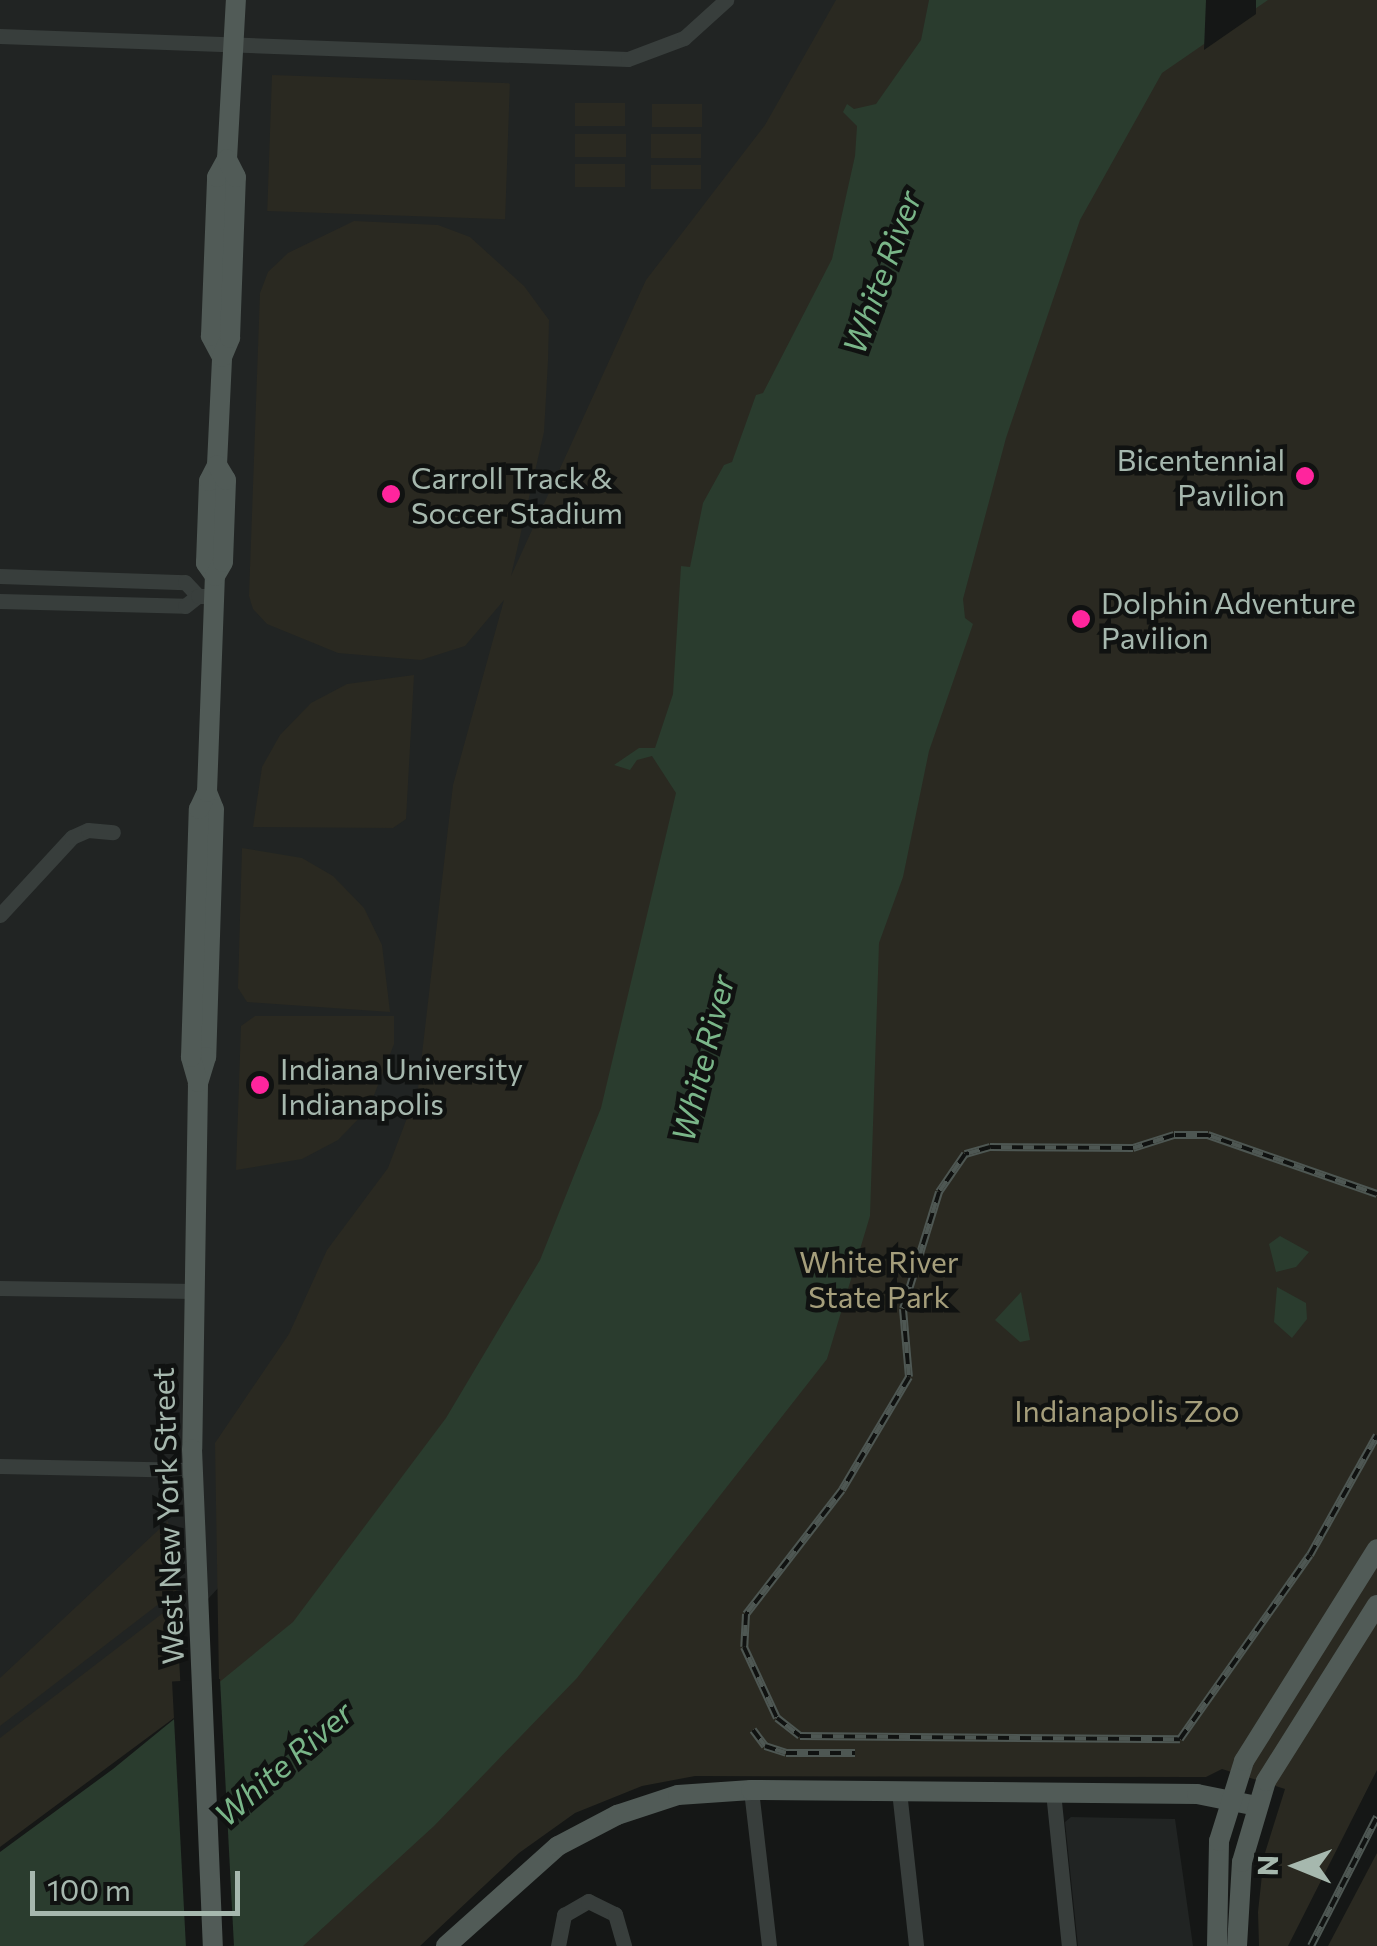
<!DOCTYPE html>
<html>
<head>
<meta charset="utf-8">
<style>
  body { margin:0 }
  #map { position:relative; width:1377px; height:1946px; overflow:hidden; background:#151716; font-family:Commissioner,sans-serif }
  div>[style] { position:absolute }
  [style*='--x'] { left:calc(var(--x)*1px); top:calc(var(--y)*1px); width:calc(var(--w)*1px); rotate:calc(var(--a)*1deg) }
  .built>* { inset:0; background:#212423 }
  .green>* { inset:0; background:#2a2921; transform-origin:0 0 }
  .water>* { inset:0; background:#2a3c2e }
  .pier>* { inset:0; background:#151716; transform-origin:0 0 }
  .minor>* { height:15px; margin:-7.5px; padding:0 7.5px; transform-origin:7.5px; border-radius:7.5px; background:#383e3c }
  .major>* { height:20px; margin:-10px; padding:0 10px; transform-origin:10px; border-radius:10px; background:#515b57 }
  .rail>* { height:8px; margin-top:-4px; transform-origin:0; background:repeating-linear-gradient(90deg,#101211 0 11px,#4e5753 0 22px); box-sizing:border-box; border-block:2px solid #4e5753 }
  .dots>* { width:28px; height:28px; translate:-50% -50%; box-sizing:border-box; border:5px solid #101211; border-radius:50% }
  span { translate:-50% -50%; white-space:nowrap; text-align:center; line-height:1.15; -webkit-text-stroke:9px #101211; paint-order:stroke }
  .poi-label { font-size:30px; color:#a6b8ae }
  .right { translate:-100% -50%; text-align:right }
  .left { translate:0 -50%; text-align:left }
  .park-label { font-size:30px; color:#a59e7b }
  .street-label { font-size:30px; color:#a6b8ae }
  .water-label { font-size:32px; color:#7ab689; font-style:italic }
  .north { position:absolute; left:1247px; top:1816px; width:100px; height:100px; -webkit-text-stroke:8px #101211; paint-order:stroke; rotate:271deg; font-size:28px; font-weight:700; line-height:40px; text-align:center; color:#a6b8ae }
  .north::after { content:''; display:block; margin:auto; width:35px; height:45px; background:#a6b8ae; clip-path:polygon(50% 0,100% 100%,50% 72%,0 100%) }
  .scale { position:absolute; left:30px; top:1871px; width:210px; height:45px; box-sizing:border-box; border:5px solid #a6b8ae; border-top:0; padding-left:12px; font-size:30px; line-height:35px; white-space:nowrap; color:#a6b8ae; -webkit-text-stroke:8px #101211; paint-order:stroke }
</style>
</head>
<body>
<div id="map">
  <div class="built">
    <div style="clip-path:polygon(0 0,884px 0,389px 1403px,100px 1716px,0 1780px)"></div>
    <div style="clip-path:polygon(1071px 1817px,1175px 1819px,1193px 1946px,1078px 1946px,1065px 1822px)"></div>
  </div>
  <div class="green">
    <div style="clip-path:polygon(836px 0,1377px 0,1377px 1770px,1288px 1946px,1259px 1946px,1258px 1912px,1264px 1856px,1285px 1789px,1222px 1769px,1206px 1777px,695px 1776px,642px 1786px,575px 1813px,519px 1853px,420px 1946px,234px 1946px,219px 1682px,215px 1443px,289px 1334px,327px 1250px,388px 1168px,418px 1089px,453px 785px,504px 600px,465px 646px,421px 660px,338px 653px,267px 624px,253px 609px,249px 596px,260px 293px,268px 272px,288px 253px,354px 221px,438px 225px,470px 237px,524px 286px,549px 320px,548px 361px,544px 432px,511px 576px,646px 280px,765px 125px)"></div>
    <div style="left:272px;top:75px;width:238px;height:136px;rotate:2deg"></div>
    <div style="left:575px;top:103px;width:50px;height:23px"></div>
    <div style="left:652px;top:104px;width:50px;height:23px"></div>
    <div style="left:575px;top:134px;width:51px;height:23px"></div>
    <div style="left:651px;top:134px;width:50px;height:24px"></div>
    <div style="left:575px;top:164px;width:50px;height:23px"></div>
    <div style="left:651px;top:165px;width:50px;height:24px"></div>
    <div style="clip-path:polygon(414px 675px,406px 819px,393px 828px,253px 827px,262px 767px,280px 735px,311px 703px,347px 684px)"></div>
    <div style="clip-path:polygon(242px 848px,302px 858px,333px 876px,364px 908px,382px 945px,390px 1012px,247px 1002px,238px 988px)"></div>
    <div style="clip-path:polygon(255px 1016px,394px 1016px,394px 1044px,369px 1108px,338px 1140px,302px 1159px,236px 1170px,241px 1026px)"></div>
    <div style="clip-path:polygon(168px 1521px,177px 1590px,0 1726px,0 1678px)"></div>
    <div style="clip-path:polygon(176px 1603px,182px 1712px,0 1847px,0 1738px)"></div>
    <div style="clip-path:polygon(1377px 1853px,1377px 1946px,1328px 1946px)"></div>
  </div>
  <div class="water">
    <div style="clip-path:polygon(929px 0,1268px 0,1162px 73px,1080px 220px,1006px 438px,963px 599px,965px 618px,973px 624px,929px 751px,903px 877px,879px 943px,870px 1216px,827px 1359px,577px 1678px,434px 1826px,303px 1946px,0 1946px,0 1852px,113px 1769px,293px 1622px,446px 1418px,540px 1260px,601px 1108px,676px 793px,652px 756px,637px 760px,630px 770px,614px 765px,639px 748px,655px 748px,673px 694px,681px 566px,690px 567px,703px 503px,724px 465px,732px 462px,756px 395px,763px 393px,832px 259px,855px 156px,857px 126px,843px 112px,847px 104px,854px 109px,876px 104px,921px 40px)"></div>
    <div style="clip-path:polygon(1280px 1236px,1309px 1252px,1296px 1267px,1276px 1272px,1269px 1244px)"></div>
    <div style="clip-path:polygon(1277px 1287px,1306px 1303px,1307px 1319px,1292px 1338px,1274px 1322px)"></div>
    <div style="clip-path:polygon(1021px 1292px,1030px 1340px,1020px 1342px,995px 1320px)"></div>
  </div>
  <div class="pier">
    <div style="clip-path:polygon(1206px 0,1256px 0,1256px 14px,1204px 50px)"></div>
    <div style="left:220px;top:1679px;width:267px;height:48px;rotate:87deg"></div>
  </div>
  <div class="minor">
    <div style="--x:0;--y:36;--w:628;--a:2.1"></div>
    <div style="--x:628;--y:59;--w:60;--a:-20.6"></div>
    <div style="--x:684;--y:38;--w:57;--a:-42.1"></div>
    <div style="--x:0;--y:576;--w:185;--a:1.9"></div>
    <div style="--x:185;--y:582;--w:19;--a:47"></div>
    <div style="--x:0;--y:601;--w:185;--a:1.5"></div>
    <div style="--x:185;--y:606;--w:16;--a:-38"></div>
    <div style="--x:198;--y:596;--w:16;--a:0"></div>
    <div style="--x:0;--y:915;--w:106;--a:-47.3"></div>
    <div style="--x:72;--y:837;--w:17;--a:-24"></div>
    <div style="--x:88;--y:830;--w:25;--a:5"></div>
    <div style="--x:0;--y:1288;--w:194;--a:0.9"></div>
    <div style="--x:0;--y:1466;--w:193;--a:1.2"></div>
    <div style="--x:751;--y:1790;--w:157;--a:83.4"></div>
    <div style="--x:899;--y:1791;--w:156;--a:83.7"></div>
    <div style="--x:1053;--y:1792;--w:155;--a:84.1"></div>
    <div style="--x:558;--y:1946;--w:32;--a:-79"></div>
    <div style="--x:564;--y:1915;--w:28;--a:-30"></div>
    <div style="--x:588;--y:1901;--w:30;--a:26"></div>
    <div style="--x:615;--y:1914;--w:33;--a:74"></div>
  </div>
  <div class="major">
    <div style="--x:222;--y:357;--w:24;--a:-118"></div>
    <div style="--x:211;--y:336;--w:159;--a:-87.8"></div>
    <div style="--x:217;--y:177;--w:21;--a:-61"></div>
    <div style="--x:227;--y:159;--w:159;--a:-86.8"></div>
    <div style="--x:215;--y:576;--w:16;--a:-125"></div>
    <div style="--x:206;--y:563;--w:82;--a:-87.9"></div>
    <div style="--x:209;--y:481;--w:18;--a:-63"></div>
    <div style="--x:217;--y:465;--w:108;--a:-87.3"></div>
    <div style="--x:222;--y:357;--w:21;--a:-67"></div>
    <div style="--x:230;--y:338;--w:161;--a:-87.9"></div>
    <div style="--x:236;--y:177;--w:20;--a:-117"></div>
    <div style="--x:207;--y:792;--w:18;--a:68"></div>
    <div style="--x:214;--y:809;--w:248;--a:91.8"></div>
    <div style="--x:206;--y:1057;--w:28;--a:107"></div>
    <div style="--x:198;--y:1084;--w:365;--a:90.9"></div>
    <div style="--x:192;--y:1449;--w:497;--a:87.6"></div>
    <div style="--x:198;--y:1082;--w:26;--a:-106"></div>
    <div style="--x:191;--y:1057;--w:248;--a:-88.2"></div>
    <div style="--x:199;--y:809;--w:19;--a:-65"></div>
    <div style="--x:207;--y:792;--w:216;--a:-87.9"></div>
    <div style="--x:215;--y:576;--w:16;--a:-60"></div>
    <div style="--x:223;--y:562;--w:82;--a:-87.9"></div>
    <div style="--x:226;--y:480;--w:17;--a:-121"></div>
    <div style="--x:446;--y:1946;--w:150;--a:-41.8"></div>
    <div style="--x:558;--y:1846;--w:67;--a:-27.7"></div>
    <div style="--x:617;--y:1815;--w:64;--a:-18.2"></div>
    <div style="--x:678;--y:1795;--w:73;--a:-3.9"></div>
    <div style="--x:751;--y:1790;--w:446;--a:0.5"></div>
    <div style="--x:1197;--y:1794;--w:61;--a:11.3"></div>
    <div style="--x:1217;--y:1946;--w:105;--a:-88.9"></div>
    <div style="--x:1219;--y:1841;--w:84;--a:-72.6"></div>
    <div style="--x:1244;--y:1761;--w:250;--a:-57.9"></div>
    <div style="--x:1237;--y:1946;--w:84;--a:-86.6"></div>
    <div style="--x:1242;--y:1862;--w:84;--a:-73.5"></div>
    <div style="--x:1266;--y:1781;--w:208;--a:-57.8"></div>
  </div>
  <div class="rail">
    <div style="--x:1377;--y:1194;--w:179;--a:-160.8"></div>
    <div style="--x:1208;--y:1135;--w:34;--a:180"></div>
    <div style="--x:1174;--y:1135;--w:43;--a:162.4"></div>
    <div style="--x:1133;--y:1148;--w:143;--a:-179.6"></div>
    <div style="--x:990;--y:1147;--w:26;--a:164"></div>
    <div style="--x:965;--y:1154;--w:46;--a:124.4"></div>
    <div style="--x:939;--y:1192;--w:122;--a:107.1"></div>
    <div style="--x:903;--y:1309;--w:68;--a:85"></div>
    <div style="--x:909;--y:1377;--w:131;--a:120.7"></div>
    <div style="--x:842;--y:1490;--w:157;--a:127.7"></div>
    <div style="--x:746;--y:1614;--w:33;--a:93"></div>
    <div style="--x:744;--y:1647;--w:78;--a:65.1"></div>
    <div style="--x:777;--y:1718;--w:29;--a:38"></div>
    <div style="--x:800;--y:1736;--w:380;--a:0.5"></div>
    <div style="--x:1180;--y:1739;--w:225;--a:-54.8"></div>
    <div style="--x:1310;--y:1555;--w:137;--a:-60.8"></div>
    <div style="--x:753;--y:1730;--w:20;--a:53"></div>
    <div style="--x:765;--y:1746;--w:22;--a:18"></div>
    <div style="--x:786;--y:1753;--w:69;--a:0"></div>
    <div style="--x:1311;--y:1946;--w:145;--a:-62.9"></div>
  </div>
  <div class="dots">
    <div style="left:1305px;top:476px;background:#ff259d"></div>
    <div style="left:391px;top:494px;background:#ff259d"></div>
    <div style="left:1081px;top:619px;background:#ff259d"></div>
    <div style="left:260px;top:1085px;background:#ff259d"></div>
  </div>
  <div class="poi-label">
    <span class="right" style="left:1285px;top:476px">Bicentennial<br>Pavilion</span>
    <span class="left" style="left:411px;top:494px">Carroll Track &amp;<br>Soccer Stadium</span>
    <span class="left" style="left:1101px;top:619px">Dolphin Adventure<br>Pavilion</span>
    <span class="left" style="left:280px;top:1085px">Indiana University<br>Indianapolis</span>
  </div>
  <div class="park-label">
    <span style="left:879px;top:1278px">White River<br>State Park</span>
    <span style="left:1127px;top:1410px">Indianapolis Zoo</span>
  </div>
  <div class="street-label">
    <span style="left:167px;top:1516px;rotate:-92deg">West New York Street</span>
  </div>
  <div class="water-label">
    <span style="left:881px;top:272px;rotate:-70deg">White River</span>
    <span style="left:702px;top:1058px;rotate:-76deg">White River</span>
    <span style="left:283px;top:1763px;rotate:-41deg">White River</span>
  </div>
  <div class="north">N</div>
  <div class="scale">100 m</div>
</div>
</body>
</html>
